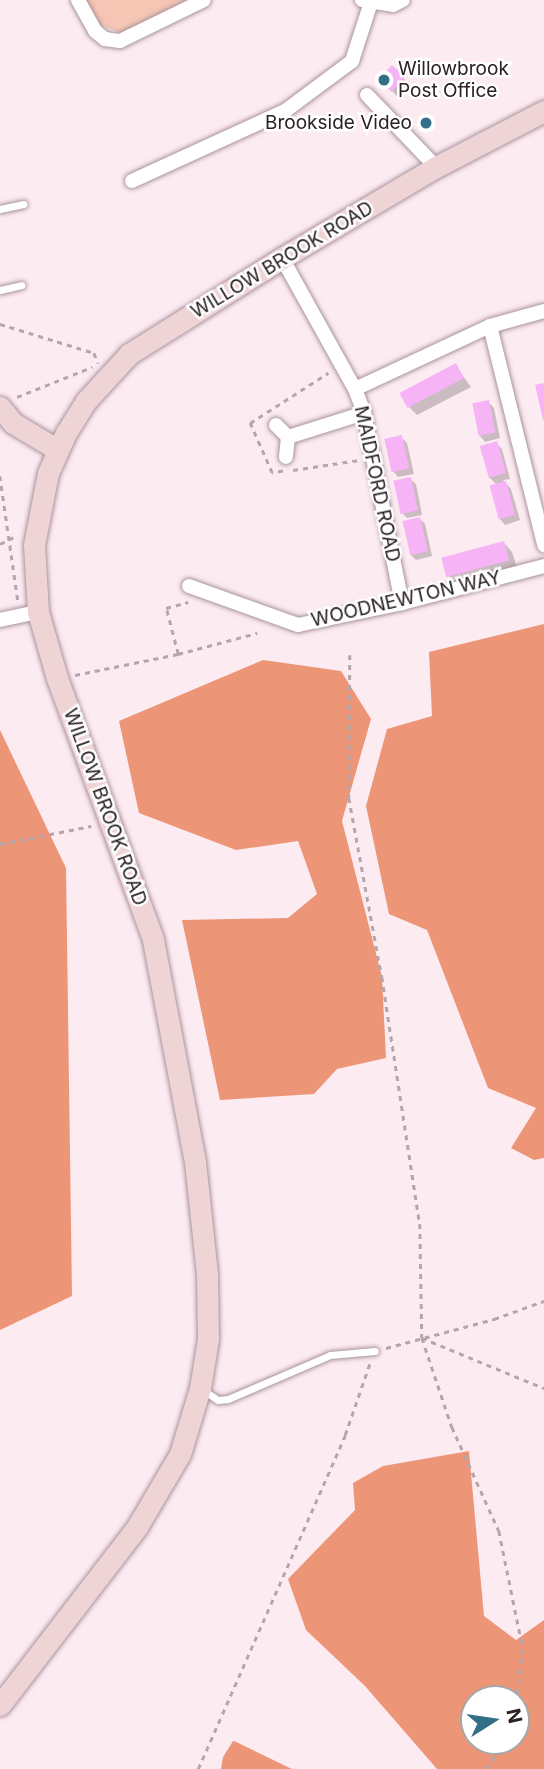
<!DOCTYPE html>
<html>
<head>
<meta charset="utf-8">
<style>
  body { margin:0 }
  #map { position:relative; width:544px; height:1769px; overflow:hidden; background:#fdebf2; font-family:Inter,sans-serif }
  div>[style] { position:absolute }
  [style*='--x'] { left:calc(var(--x)*1px); top:calc(var(--y)*1px); width:calc(var(--w)*1px); rotate:calc(var(--a)*1deg) }
  .green>* { inset:0; background:#f6c5b4 }
  .forest>* { inset:0; background:#ed9577 }
  .shadow>* { inset:0; background:#0003; transform-origin:0 0 }
  .building>* { inset:0; background:#f6b4f6; transform-origin:0 0 }
  .path>* { height:2.5px; margin-top:-1.25px; transform-origin:0; background:repeating-linear-gradient(90deg,#b5a6ac 0 5px,transparent 0 10px) }
  .roads { filter:drop-shadow(0 0 2px #a9949d) drop-shadow(0 0 2px #a9949d) }
  .lane>* { height:7px; margin:-3.5px; padding:0 3.5px; transform-origin:3.5px; border-radius:3.5px; background:#fff }
  .street>* { height:14px; margin:-7px; padding:0 7px; transform-origin:7px; border-radius:7px; background:#fff }
  .secondary>* { height:21px; margin:-10.5px; padding:0 10.5px; transform-origin:10.5px; border-radius:10.5px; background:#efd4d6 }
  .dots>* { width:19px; height:19px; translate:-50% -50%; box-sizing:border-box; border:4px solid #fff; border-radius:50% }
  span { translate:-50% -50%; white-space:nowrap; text-align:center; line-height:1.15; -webkit-text-stroke:5px #fff; paint-order:stroke }
  .poi-label { font-size:19px; color:#292125 }
  .left { translate:0 -50%; text-align:left }
  .right { translate:-100% -50%; text-align:right }
  .street-label { font-size:19px; color:#292125 }
  .north { position:absolute; left:460px; top:1685px; width:70px; height:70px; box-sizing:border-box; background:#fff; border:2px solid #a9a6a8; border-radius:50%; rotate:78deg; font-size:19px; font-weight:700; line-height:28px; text-align:center; color:#292125 }
  .north::after { content:''; display:block; margin:auto; width:24px; height:32px; background:#346f87; clip-path:polygon(50% 0,100% 100%,50% 72%,0 100%) }
</style>
</head>
<body>
<div id="map">
  <div class="green">
    <div style="clip-path:polygon(86px 0,190px 0,124px 34px,98px 24px)"></div>
  </div>
  <div class="forest">
    <div style="clip-path:polygon(544px 624px,544px 1158px,534px 1160px,511px 1148px,536px 1108px,488px 1088px,427px 930px,389px 914px,366px 806px,387px 729px,432px 716px,429px 652px)"></div>
    <div style="clip-path:polygon(263px 660px,341px 671px,371px 719px,342px 821px,382px 977px,386px 1058px,337px 1069px,314px 1094px,220px 1100px,182px 920px,288px 918px,317px 894px,298px 841px,236px 850px,139px 813px,119px 721px)"></div>
    <div style="clip-path:polygon(0 730px,66px 868px,72px 1296px,0 1330px)"></div>
    <div style="clip-path:polygon(evenodd,469px 1451px,484px 1616px,516px 1640px,544px 1620px,544px 1769px,437px 1769px,365px 1686px,306px 1630px,288px 1579px,355px 1510px,353px 1483px,383px 1466px,469px 1451px,474px 1699px,516px 1699px,516px 1741px,474px 1741px,474px 1699px)"></div>
    <div style="clip-path:polygon(233px 1741px,234px 1741px,292px 1769px,221px 1769px,223px 1757px)"></div>
  </div>
  <div class="shadow">
    <div style="left:392px;top:67px;width:24px;height:17px;rotate:45deg"></div>
    <div style="clip-path:polygon(455px 365px,471px 387px,417px 415px,409px 407px)"></div>
    <div style="clip-path:polygon(488px 402px,494px 408px,500px 438px,485px 442px,480px 436px)"></div>
    <div style="clip-path:polygon(401px 437px,407px 443px,414px 474px,398px 477px,393px 471px)"></div>
    <div style="clip-path:polygon(496px 443px,502px 449px,510px 479px,503px 480px,511px 489px,520px 520px,505px 525px,500px 519px,497px 485px,489px 477px)"></div>
    <div style="clip-path:polygon(410px 479px,416px 484px,422px 515px,407px 518px,401px 512px)"></div>
    <div style="clip-path:polygon(420px 519px,425px 524px,432px 556px,416px 560px,411px 555px)"></div>
    <div style="clip-path:polygon(504px 543px,512px 552px,517px 568px,456px 583px,447px 574px)"></div>
  </div>
  <div class="building">
    <div style="left:392px;top:65px;width:18px;height:20px;rotate:43deg"></div>
    <div style="left:456px;top:363px;width:17px;height:64px;rotate:62deg"></div>
    <div style="clip-path:polygon(544px 383px,544px 420px,543px 420px,535px 385px)"></div>
    <div style="left:489px;top:400px;width:33px;height:17px;rotate:79deg"></div>
    <div style="left:402px;top:435px;width:34px;height:18px;rotate:78deg"></div>
    <div style="left:497px;top:441px;width:33px;height:18px;rotate:74deg"></div>
    <div style="left:411px;top:477px;width:34px;height:18px;rotate:78deg"></div>
    <div style="left:506px;top:481px;width:35px;height:17px;rotate:75deg"></div>
    <div style="left:420px;top:517px;width:35px;height:18px;rotate:77deg"></div>
    <div style="left:504px;top:541px;width:20px;height:65px;rotate:75deg"></div>
  </div>
  <div class="path">
    <div style="--x:0;--y:324;--w:98;--a:17.1"></div>
    <div style="--x:94;--y:353;--w:11;--a:68"></div>
    <div style="--x:17;--y:397;--w:81;--a:-21.8"></div>
    <div style="--x:293;--y:470;--w:67;--a:-8.6"></div>
    <div style="--x:283;--y:471;--w:11;--a:170"></div>
    <div style="--x:272;--y:473;--w:55;--a:-113.7"></div>
    <div style="--x:250;--y:423;--w:93;--a:-32.7"></div>
    <div style="--x:0;--y:476;--w:126;--a:81.8"></div>
    <div style="--x:0;--y:544;--w:18;--a:-27"></div>
    <div style="--x:178;--y:654;--w:82;--a:-14.9"></div>
    <div style="--x:350;--y:655;--w:143;--a:90.4"></div>
    <div style="--x:349;--y:798;--w:182;--a:79.6"></div>
    <div style="--x:382;--y:977;--w:250;--a:81.3"></div>
    <div style="--x:420;--y:1224;--w:114;--a:89"></div>
    <div style="--x:422;--y:1338;--w:94;--a:71.4"></div>
    <div style="--x:452;--y:1427;--w:114;--a:65.7"></div>
    <div style="--x:499;--y:1531;--w:120;--a:78.5"></div>
    <div style="--x:523;--y:1649;--w:52;--a:97.7"></div>
    <div style="--x:75;--y:675;--w:105;--a:-11.5"></div>
    <div style="--x:178;--y:654;--w:48;--a:-104.6"></div>
    <div style="--x:166;--y:608;--w:23;--a:-15"></div>
    <div style="--x:0;--y:844;--w:93;--a:-11.2"></div>
    <div style="--x:422;--y:1338;--w:132;--a:22.3"></div>
    <div style="--x:386;--y:1348;--w:112;--a:-15"></div>
    <div style="--x:494;--y:1319;--w:53;--a:-19.8"></div>
    <div style="--x:198;--y:1769;--w:365;--a:-66.2"></div>
    <div style="--x:345;--y:1435;--w:76;--a:-70.9"></div>
    <div style="--x:486;--y:1769;--w:33;--a:-57"></div>
  </div>
  <div class="roads">
    <div class="lane">
      <div style="--x:0;--y:209;--w:24;--a:-12"></div>
      <div style="--x:0;--y:290;--w:22;--a:-13"></div>
      <div style="--x:203;--y:1390;--w:18;--a:34"></div>
      <div style="--x:218;--y:1400;--w:10;--a:-6"></div>
      <div style="--x:228;--y:1399;--w:111;--a:-23.3"></div>
      <div style="--x:330;--y:1355;--w:45;--a:-5.1"></div>
    </div>
    <div class="street">
      <div style="--x:78;--y:0;--w:35;--a:61"></div>
      <div style="--x:95;--y:31;--w:13;--a:39"></div>
      <div style="--x:105;--y:39;--w:15;--a:8"></div>
      <div style="--x:120;--y:41;--w:93;--a:-26"></div>
      <div style="--x:362;--y:0;--w:31;--a:9"></div>
      <div style="--x:393;--y:5;--w:11;--a:-27"></div>
      <div style="--x:367;--y:95;--w:100;--a:46.2"></div>
      <div style="--x:132;--y:181;--w:168;--a:-24.6"></div>
      <div style="--x:285;--y:111;--w:84;--a:-36.7"></div>
      <div style="--x:352;--y:61;--w:62;--a:-72.1"></div>
      <div style="--x:282;--y:258;--w:150;--a:60.9"></div>
      <div style="--x:355;--y:389;--w:26;--a:69"></div>
      <div style="--x:364;--y:413;--w:194;--a:78.7"></div>
      <div style="--x:490;--y:326;--w:226;--a:76.1"></div>
      <div style="--x:355;--y:389;--w:149;--a:-25"></div>
      <div style="--x:490;--y:326;--w:56;--a:-15.5"></div>
      <div style="--x:276;--y:425;--w:17;--a:45"></div>
      <div style="--x:288;--y:437;--w:20;--a:96"></div>
      <div style="--x:288;--y:437;--w:80;--a:-17.5"></div>
      <div style="--x:189;--y:586;--w:116;--a:19.7"></div>
      <div style="--x:298;--y:625;--w:106;--a:-11.9"></div>
      <div style="--x:402;--y:603;--w:147;--a:-14.6"></div>
      <div style="--x:0;--y:620;--w:39;--a:-12"></div>
    </div>
    <div class="secondary">
      <div style="--x:0;--y:407;--w:21;--a:51"></div>
      <div style="--x:13;--y:423;--w:52;--a:31"></div>
      <div style="--x:0;--y:1705;--w:225;--a:-52.4"></div>
      <div style="--x:137;--y:1527;--w:85;--a:-59.5"></div>
      <div style="--x:180;--y:1454;--w:69;--a:-73.1"></div>
      <div style="--x:200;--y:1388;--w:50;--a:-80.7"></div>
      <div style="--x:208;--y:1339;--w:65;--a:-90.9"></div>
      <div style="--x:207;--y:1274;--w:113;--a:-96.1"></div>
      <div style="--x:195;--y:1162;--w:227;--a:-100.7"></div>
      <div style="--x:153;--y:939;--w:278;--a:-110.2"></div>
      <div style="--x:57;--y:678;--w:69;--a:-106.1"></div>
      <div style="--x:38;--y:612;--w:67;--a:-93.4"></div>
      <div style="--x:34;--y:545;--w:73;--a:-79"></div>
      <div style="--x:48;--y:473;--w:44;--a:-65.8"></div>
      <div style="--x:66;--y:433;--w:38;--a:-58"></div>
      <div style="--x:86;--y:401;--w:64;--a:-47.5"></div>
      <div style="--x:129;--y:354;--w:181;--a:-32.1"></div>
      <div style="--x:282;--y:258;--w:179;--a:-30.6"></div>
      <div style="--x:436;--y:167;--w:122;--a:-27.4"></div>
    </div>
  </div>
  <div class="dots">
    <div style="left:384px;top:80px;background:#346f87"></div>
    <div style="left:426px;top:123px;background:#346f87"></div>
  </div>
  <div class="poi-label">
    <span class="left" style="left:398px;top:80px">Willowbrook<br>Post Office</span>
    <span class="right" style="left:412px;top:123px">Brookside Video</span>
  </div>
  <div class="street-label">
    <span style="left:282px;top:260px;rotate:-31deg">WILLOW BROOK ROAD</span>
    <span style="left:377px;top:484px;rotate:78deg">MAIDFORD ROAD</span>
    <span style="left:406px;top:599px;rotate:-13deg">WOODNEWTON WAY</span>
    <span style="left:105px;top:807px;rotate:70deg">WILLOW BROOK ROAD</span>
  </div>
  <div class="north">N</div>
</div>
</body>
</html>
